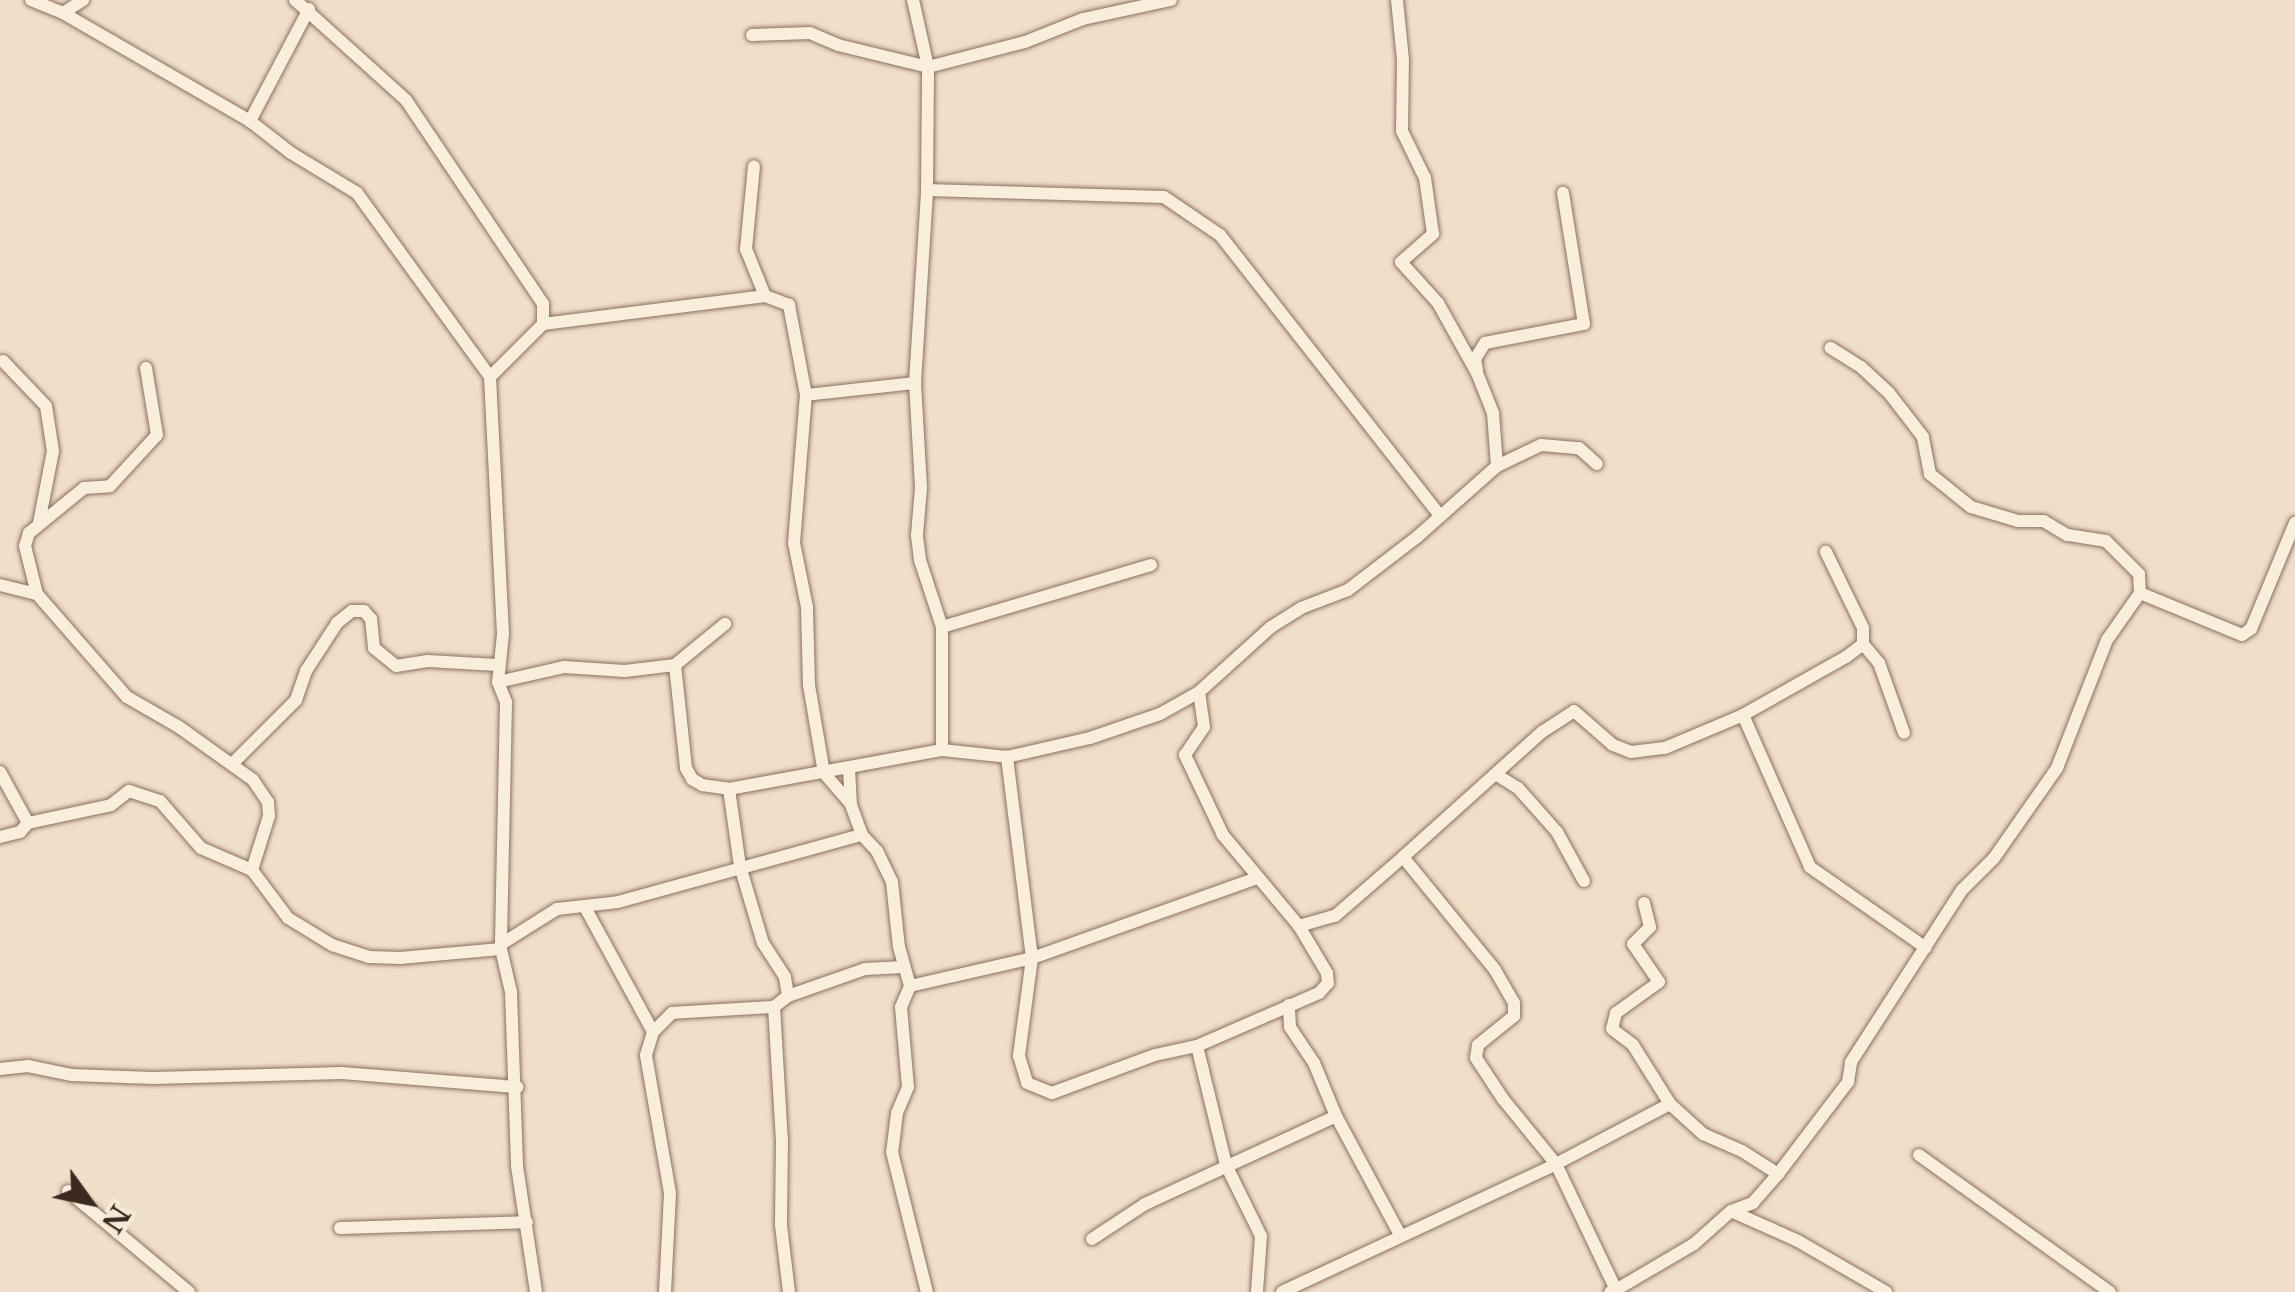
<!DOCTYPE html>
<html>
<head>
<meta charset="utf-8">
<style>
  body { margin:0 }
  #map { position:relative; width:2295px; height:1292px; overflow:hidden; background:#efdec8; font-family:"Libre Baskerville",serif }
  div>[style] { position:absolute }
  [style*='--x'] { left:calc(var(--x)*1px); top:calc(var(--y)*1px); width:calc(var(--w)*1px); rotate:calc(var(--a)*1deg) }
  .roads { filter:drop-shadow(0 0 2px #8c6f5d) drop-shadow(0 0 2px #8c6f5d) }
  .minor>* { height:12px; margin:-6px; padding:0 6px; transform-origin:6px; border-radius:6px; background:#f9eddc }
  span { translate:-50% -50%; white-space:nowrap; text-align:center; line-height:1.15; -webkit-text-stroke:8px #f6e9d8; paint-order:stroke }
  .north { position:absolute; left:40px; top:1152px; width:100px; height:100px; -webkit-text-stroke:8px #f6e9d8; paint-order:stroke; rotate:123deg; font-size:28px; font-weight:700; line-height:40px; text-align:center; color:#3c2a20 }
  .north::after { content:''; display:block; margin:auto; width:35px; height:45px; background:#3c2a20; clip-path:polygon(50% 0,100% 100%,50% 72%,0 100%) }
</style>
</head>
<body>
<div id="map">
  <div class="roads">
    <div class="minor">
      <div style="--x:31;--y:0;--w:35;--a:22"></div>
      <div style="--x:63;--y:13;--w:216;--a:30"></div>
      <div style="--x:295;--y:0;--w:149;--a:42"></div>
      <div style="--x:406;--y:100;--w:246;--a:56.1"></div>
      <div style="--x:543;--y:304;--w:20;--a:90"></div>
      <div style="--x:543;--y:324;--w:75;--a:135"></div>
      <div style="--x:490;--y:377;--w:257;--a:87.1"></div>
      <div style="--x:503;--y:634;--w:48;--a:95.9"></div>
      <div style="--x:498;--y:682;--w:68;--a:-12.8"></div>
      <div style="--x:564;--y:667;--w:61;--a:3.8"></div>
      <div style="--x:625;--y:671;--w:50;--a:-6.8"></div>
      <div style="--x:675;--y:665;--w:65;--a:-39.4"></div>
      <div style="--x:309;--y:9;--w:127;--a:117.8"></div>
      <div style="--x:250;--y:121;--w:52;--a:38"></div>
      <div style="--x:291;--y:153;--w:77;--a:31.2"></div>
      <div style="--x:357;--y:193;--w:227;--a:54.1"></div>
      <div style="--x:63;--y:13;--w:24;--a:-33"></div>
      <div style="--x:752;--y:35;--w:58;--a:-2"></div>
      <div style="--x:810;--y:33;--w:30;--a:23"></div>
      <div style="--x:838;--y:45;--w:93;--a:13.7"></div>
      <div style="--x:928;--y:67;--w:69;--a:-102.6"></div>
      <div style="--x:927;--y:190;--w:237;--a:1.7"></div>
      <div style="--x:1164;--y:197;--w:68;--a:34.2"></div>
      <div style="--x:1220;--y:235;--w:355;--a:51.9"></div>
      <div style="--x:543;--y:324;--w:224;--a:-7.2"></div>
      <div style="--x:765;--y:296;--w:51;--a:-112"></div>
      <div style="--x:746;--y:249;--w:83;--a:-84.5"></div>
      <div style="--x:3;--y:361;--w:62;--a:46.3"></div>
      <div style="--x:46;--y:406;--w:46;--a:81.2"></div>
      <div style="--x:53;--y:451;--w:73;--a:101"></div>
      <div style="--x:1477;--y:370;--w:11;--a:-100"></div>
      <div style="--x:1475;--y:359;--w:19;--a:-58"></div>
      <div style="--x:1485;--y:343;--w:101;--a:-10.9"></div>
      <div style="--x:1584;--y:324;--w:133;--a:-99.1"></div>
      <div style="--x:806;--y:395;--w:110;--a:-6.3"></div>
      <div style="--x:1497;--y:466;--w:49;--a:-25.5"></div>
      <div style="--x:1541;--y:445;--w:38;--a:5"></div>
      <div style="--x:1579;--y:448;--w:24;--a:42"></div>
      <div style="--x:1151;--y:565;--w:218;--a:163.5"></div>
      <div style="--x:942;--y:627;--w:71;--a:-108.2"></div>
      <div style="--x:920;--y:560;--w:25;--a:-97"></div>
      <div style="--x:917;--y:535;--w:48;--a:-85.2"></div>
      <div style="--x:921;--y:487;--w:104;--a:-93.3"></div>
      <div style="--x:915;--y:383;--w:193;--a:-86.4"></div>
      <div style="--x:927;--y:190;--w:123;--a:-89.5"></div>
      <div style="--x:928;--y:67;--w:100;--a:-14.5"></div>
      <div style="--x:1025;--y:42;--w:62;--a:-21.6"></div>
      <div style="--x:1083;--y:19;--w:90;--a:-12.2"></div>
      <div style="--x:0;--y:585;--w:38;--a:14"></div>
      <div style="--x:37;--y:594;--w:137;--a:48.9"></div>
      <div style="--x:127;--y:697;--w:60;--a:30"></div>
      <div style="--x:179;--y:727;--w:91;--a:35.6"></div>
      <div style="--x:253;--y:780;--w:27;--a:56"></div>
      <div style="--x:268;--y:802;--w:14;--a:86"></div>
      <div style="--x:269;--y:816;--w:57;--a:107.5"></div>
      <div style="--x:2140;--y:593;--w:110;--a:22.4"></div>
      <div style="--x:2242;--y:635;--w:11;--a:-34"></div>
      <div style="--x:2251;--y:629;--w:115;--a:-67.5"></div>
      <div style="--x:37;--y:594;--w:49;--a:-104"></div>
      <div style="--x:25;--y:546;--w:14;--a:-73"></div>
      <div style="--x:29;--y:533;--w:71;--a:-39.3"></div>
      <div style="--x:84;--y:488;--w:26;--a:-4"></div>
      <div style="--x:110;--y:486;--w:69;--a:-47.3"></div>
      <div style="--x:157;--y:435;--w:68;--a:-99.3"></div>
      <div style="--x:1863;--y:644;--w:25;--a:50"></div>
      <div style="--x:1879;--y:663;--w:74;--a:70.3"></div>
      <div style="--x:675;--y:665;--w:104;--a:83.9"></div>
      <div style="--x:686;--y:768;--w:13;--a:61"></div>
      <div style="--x:692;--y:779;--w:12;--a:31"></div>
      <div style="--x:702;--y:785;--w:27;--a:8"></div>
      <div style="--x:729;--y:789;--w:217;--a:-10.4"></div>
      <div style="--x:942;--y:750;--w:123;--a:-90"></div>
      <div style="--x:498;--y:682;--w:22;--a:68"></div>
      <div style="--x:506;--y:702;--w:247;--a:91.2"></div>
      <div style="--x:501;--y:949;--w:44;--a:76.9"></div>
      <div style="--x:511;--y:992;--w:174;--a:88"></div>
      <div style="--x:517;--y:1166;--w:127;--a:81.4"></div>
      <div style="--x:1743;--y:715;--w:166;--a:66.2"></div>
      <div style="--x:1810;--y:867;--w:141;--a:34.9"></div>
      <div style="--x:942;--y:750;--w:65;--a:6.1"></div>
      <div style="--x:1007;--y:757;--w:85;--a:-12.9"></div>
      <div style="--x:1090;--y:738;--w:74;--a:-18.9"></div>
      <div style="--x:1160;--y:714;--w:45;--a:-29.4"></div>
      <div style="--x:1199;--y:692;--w:97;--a:-42.1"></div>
      <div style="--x:1271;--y:627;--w:36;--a:-32"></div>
      <div style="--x:1301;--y:608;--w:50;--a:-21"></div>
      <div style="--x:1348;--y:590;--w:87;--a:-37.5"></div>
      <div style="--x:1417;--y:537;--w:107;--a:-41.6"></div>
      <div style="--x:1497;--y:466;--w:53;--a:-94.3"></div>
      <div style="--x:1493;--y:413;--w:43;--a:-111.8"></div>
      <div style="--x:1477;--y:373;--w:80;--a:-119.1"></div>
      <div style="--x:1438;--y:303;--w:55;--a:-132.1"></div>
      <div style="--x:1401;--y:262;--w:43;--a:-41.2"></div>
      <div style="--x:1433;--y:234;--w:57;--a:-98.1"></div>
      <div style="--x:1425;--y:178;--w:52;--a:-116.1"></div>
      <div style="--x:1402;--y:131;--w:71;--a:-89.2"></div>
      <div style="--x:1403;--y:60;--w:60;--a:-95.7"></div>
      <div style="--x:232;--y:764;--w:91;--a:-45"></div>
      <div style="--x:296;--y:700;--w:31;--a:-71"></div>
      <div style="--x:306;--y:671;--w:57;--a:-57.1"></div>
      <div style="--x:337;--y:623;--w:19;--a:-39"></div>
      <div style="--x:352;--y:611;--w:12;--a:0"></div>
      <div style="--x:364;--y:611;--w:11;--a:49"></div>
      <div style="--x:371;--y:619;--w:29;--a:84"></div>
      <div style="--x:374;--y:648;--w:28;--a:39"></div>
      <div style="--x:396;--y:666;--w:32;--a:-9"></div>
      <div style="--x:428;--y:661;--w:69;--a:3.3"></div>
      <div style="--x:849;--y:768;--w:36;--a:87"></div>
      <div style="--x:0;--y:772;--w:58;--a:61.2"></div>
      <div style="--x:28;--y:823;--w:85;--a:-12.2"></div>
      <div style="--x:111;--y:805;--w:23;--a:-38"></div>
      <div style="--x:129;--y:791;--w:33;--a:18"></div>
      <div style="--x:160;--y:801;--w:62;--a:48.9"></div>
      <div style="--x:201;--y:848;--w:56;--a:23.3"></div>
      <div style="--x:252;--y:870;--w:60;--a:53.1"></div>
      <div style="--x:288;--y:918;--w:52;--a:31.5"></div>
      <div style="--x:332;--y:945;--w:39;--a:18"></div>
      <div style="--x:369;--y:957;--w:31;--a:2"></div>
      <div style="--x:400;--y:958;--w:101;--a:-5.1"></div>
      <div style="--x:1497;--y:775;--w:25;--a:32"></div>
      <div style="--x:1518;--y:788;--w:59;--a:48.4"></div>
      <div style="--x:1557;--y:832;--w:56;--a:61.1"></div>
      <div style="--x:729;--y:789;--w:78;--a:81.9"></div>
      <div style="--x:740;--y:866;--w:80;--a:73.4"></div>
      <div style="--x:763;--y:943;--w:40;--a:57.1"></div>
      <div style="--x:785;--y:977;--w:19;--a:81"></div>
      <div style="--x:788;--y:996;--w:18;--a:142"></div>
      <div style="--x:774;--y:1007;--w:133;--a:86.6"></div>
      <div style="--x:782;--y:1140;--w:85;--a:90.7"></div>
      <div style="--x:781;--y:1225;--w:67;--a:83.2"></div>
      <div style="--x:862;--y:835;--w:22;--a:47"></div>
      <div style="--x:877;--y:851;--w:34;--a:64"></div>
      <div style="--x:892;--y:882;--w:65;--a:83.9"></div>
      <div style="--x:899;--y:947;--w:41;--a:74.2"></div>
      <div style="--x:910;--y:986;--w:23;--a:113"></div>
      <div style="--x:901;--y:1007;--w:80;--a:85"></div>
      <div style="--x:908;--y:1087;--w:28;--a:113"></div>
      <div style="--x:897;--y:1113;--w:39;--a:97"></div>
      <div style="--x:892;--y:1152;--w:144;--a:76"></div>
      <div style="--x:0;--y:837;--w:21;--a:-14"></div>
      <div style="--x:20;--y:832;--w:12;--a:-48"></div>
      <div style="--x:1403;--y:857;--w:187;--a:-42"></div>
      <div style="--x:1542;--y:732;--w:38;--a:-33"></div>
      <div style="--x:1574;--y:711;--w:52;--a:41.1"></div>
      <div style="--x:1613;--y:745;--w:19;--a:21"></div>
      <div style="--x:1631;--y:752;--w:34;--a:-7"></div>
      <div style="--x:1665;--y:748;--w:85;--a:-22.9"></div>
      <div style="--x:1743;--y:715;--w:118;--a:-29.4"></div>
      <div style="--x:1846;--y:657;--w:21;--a:-37"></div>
      <div style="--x:1863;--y:644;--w:16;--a:-90"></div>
      <div style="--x:1863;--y:628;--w:85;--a:-116"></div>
      <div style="--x:1257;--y:878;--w:239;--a:160.4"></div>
      <div style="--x:1032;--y:958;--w:99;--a:97.6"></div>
      <div style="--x:1019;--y:1056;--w:28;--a:73"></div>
      <div style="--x:1027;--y:1083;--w:27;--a:22"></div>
      <div style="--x:1052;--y:1093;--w:110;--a:-20.3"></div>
      <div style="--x:1155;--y:1055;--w:43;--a:-12.1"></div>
      <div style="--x:1197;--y:1046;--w:122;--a:76.3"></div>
      <div style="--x:1226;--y:1165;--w:79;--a:63.8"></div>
      <div style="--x:1261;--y:1236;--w:56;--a:94.1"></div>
      <div style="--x:1644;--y:903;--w:25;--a:76"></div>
      <div style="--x:1650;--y:927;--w:24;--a:135"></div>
      <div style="--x:1633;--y:944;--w:46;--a:55.6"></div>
      <div style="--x:1659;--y:982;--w:53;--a:144.2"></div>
      <div style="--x:1616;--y:1013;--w:16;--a:104"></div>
      <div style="--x:1612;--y:1029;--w:26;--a:37"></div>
      <div style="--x:1633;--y:1045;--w:70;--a:57.9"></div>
      <div style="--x:586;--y:909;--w:140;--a:61.4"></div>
      <div style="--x:1299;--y:926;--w:37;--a:-16"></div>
      <div style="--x:1335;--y:916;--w:90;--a:-40.9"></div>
      <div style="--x:1403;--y:857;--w:146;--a:50.8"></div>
      <div style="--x:1495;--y:970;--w:38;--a:60"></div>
      <div style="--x:1514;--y:1003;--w:13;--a:90"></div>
      <div style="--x:1514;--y:1016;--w:46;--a:141.1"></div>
      <div style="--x:1478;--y:1045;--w:13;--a:99"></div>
      <div style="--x:1476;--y:1058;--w:49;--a:56.6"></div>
      <div style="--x:1503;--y:1099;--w:84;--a:50.8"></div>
      <div style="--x:1556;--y:1164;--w:140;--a:64.5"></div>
      <div style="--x:1616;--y:1290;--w:6;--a:162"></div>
      <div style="--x:503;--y:943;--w:64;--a:-32.2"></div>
      <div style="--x:557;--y:909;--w:61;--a:-6.5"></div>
      <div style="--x:618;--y:902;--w:253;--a:-15.4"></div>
      <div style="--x:862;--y:835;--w:33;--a:-110"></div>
      <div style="--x:851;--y:804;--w:41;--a:-131.1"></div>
      <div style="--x:824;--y:773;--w:89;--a:-99.7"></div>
      <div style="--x:809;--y:685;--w:78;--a:-91.5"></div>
      <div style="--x:807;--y:607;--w:65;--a:-101.5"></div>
      <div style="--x:794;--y:543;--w:148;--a:-85.4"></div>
      <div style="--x:806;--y:395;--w:92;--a:-100.7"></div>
      <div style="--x:789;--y:305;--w:26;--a:-159"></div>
      <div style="--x:910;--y:986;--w:125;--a:-12.9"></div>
      <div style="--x:1032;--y:958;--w:203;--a:-97.1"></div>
      <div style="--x:788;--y:996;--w:82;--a:-19.3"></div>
      <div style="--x:865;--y:969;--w:39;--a:-3"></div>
      <div style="--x:1197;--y:1046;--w:133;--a:-23.5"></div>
      <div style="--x:1319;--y:993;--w:13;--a:-48"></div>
      <div style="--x:1328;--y:983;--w:10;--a:-96"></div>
      <div style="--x:1327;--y:973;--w:55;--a:-120.8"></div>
      <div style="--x:1299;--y:926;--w:119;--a:-129.9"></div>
      <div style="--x:1223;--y:835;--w:89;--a:-115.4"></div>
      <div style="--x:1185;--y:755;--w:34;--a:-56"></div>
      <div style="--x:1204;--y:727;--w:35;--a:-98"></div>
      <div style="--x:0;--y:1069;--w:28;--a:-6"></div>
      <div style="--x:28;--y:1066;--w:45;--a:11.6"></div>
      <div style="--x:72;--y:1075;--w:81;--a:2.1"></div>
      <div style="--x:153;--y:1078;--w:189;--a:-1.5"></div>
      <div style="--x:342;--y:1073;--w:176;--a:4.6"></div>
      <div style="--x:1336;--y:1116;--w:135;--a:61.7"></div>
      <div style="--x:1919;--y:1155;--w:235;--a:35.7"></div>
      <div style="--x:1778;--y:1174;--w:116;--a:-52.7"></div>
      <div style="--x:1848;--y:1082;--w:20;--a:-81"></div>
      <div style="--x:1851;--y:1062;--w:205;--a:-57.2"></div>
      <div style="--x:1962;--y:890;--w:45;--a:-45"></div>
      <div style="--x:1994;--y:858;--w:110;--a:-55"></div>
      <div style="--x:2057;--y:768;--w:137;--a:-68.7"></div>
      <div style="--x:2107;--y:640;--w:57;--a:-54.9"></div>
      <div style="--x:2140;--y:593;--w:19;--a:-93"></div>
      <div style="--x:2139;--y:574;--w:47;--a:-135"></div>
      <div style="--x:2106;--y:541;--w:39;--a:-171"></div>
      <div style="--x:2067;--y:535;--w:27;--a:-149"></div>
      <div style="--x:2044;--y:521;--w:26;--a:180"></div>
      <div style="--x:2018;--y:521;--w:49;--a:-163.4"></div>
      <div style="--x:1971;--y:507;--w:53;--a:-141.2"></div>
      <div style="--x:1930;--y:474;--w:38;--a:-101"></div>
      <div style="--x:1923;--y:437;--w:56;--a:-127.7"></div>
      <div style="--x:1889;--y:393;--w:38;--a:-137"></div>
      <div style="--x:1861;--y:367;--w:36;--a:-148"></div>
      <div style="--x:68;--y:1191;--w:158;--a:39.9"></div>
      <div style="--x:1731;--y:1211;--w:73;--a:24.1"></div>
      <div style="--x:1798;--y:1241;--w:102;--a:30.1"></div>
      <div style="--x:340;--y:1228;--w:187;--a:-1.8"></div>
      <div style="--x:1092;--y:1239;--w:64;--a:-33.4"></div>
      <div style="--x:1145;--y:1204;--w:210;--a:-24.7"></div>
      <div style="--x:1336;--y:1116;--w:57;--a:-112.5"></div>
      <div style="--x:1314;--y:1063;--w:43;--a:-123.7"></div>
      <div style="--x:1290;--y:1027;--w:22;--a:-93"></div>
      <div style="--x:665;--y:1292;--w:99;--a:-87.1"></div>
      <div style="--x:670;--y:1193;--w:140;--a:-99.9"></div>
      <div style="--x:646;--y:1055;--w:24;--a:-73"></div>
      <div style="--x:653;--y:1032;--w:27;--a:-45"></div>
      <div style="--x:672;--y:1013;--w:102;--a:-3.4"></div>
      <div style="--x:1282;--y:1292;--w:302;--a:-25"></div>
      <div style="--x:1556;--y:1164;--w:129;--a:-27.8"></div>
      <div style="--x:1670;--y:1104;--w:45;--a:42.3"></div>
      <div style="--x:1703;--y:1134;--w:43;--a:23.6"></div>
      <div style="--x:1742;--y:1151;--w:43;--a:32.6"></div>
      <div style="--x:1778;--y:1174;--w:38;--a:131"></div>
      <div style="--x:1753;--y:1203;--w:23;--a:160"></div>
      <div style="--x:1731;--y:1211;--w:50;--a:138.3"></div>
      <div style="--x:1694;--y:1244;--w:91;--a:149.5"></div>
    </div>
  </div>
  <div class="north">N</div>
</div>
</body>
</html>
